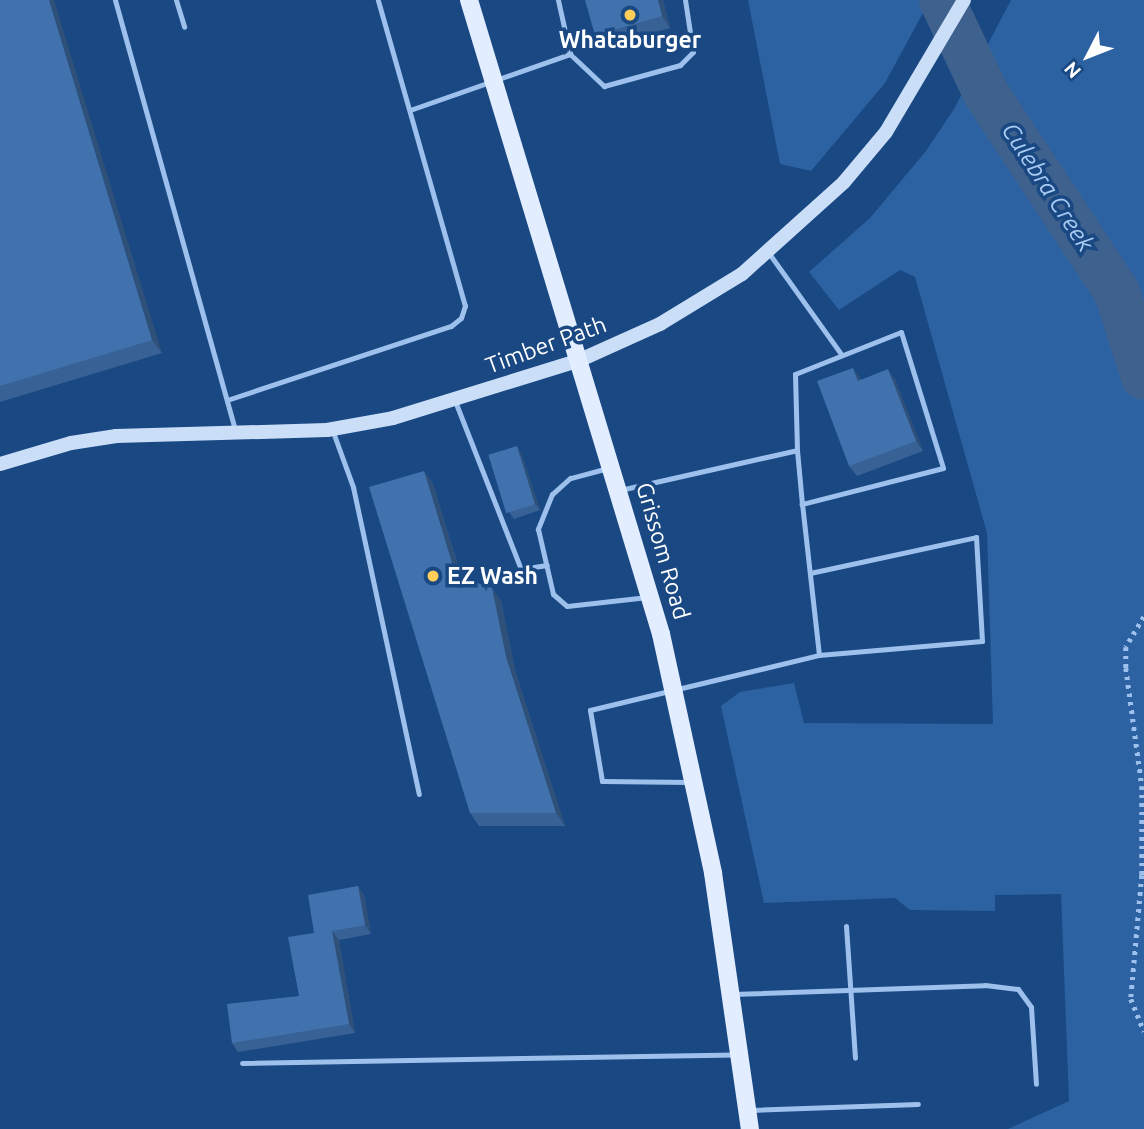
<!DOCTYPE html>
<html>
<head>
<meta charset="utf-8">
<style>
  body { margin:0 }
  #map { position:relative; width:1144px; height:1129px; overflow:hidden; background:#194883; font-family:Ubuntu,sans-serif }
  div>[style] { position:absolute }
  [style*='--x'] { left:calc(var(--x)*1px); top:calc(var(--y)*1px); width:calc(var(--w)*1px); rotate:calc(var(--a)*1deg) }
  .green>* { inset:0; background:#2c62a2 }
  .river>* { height:46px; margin:-23px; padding:0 23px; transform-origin:23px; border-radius:23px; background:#3e618d }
  .path>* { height:4.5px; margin-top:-2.25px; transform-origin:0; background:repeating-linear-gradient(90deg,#9dc1ec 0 3.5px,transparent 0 8.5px) }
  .lane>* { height:5px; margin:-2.5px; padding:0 2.5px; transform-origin:2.5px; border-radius:2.5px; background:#9dc1ec }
  .secondary>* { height:14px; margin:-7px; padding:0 7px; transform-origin:7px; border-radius:7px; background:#cadef8 }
  .primary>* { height:18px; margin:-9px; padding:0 9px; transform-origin:9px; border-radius:9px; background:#e2edff }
  .wall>* { inset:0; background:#386295 }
  .shaded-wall>* { inset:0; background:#2e5079 }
  .building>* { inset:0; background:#4172ad; transform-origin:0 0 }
  .dots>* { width:19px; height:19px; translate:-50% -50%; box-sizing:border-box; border:4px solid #194883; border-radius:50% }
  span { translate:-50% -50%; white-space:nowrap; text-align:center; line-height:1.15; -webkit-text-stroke:7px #194883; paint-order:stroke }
  .poi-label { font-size:23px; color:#fff; font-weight:700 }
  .left { translate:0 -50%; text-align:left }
  .street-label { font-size:23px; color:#fff }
  .water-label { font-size:24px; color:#a9cbf3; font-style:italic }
  .north { position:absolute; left:1053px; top:21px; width:70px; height:70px; -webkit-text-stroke:5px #194883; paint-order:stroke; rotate:228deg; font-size:19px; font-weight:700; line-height:28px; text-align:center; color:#fff }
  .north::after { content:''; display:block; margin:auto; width:24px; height:32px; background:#fff; clip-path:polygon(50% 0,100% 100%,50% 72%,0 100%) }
</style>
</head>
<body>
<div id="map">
  <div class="green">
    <div style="clip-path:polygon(748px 0,930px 0,885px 83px,811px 171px,780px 164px)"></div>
    <div style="clip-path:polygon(1011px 0,1144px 0,1144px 1129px,1008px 1129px,1069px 1101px,1061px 894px,995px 895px,995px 911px,910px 910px,895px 898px,764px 903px,721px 706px,740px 692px,794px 683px,804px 723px,993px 724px,987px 533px,915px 277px,900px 270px,839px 310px,809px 272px,870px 218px,926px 151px,954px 109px)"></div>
  </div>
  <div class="river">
    <div style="--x:942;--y:0;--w:102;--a:64.9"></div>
    <div style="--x:985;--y:92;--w:240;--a:56.6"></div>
    <div style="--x:1117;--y:292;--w:89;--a:72.4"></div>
  </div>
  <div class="path">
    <div style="--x:1144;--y:617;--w:35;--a:121"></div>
    <div style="--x:1126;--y:647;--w:21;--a:90"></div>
    <div style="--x:1126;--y:668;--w:119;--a:82.3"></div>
    <div style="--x:1142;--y:786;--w:89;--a:90"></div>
    <div style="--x:1142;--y:875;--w:124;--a:95.1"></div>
    <div style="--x:1131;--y:999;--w:35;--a:68"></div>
  </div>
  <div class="lane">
    <div style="--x:115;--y:0;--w:447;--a:74.4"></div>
    <div style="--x:176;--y:0;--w:28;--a:73"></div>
    <div style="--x:558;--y:0;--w:55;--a:77.5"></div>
    <div style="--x:570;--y:54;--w:47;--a:43.3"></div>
    <div style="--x:604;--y:86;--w:79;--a:-15.4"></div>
    <div style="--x:680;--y:65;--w:18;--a:-45"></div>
    <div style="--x:693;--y:52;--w:53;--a:-98.7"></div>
    <div style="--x:410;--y:110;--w:170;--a:-19.3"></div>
    <div style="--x:768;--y:252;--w:125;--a:54.4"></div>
    <div style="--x:227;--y:400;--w:236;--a:-18.3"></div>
    <div style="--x:451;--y:326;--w:13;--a:-39"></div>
    <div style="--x:461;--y:318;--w:13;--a:-72"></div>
    <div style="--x:465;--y:306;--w:318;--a:-105.9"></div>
    <div style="--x:455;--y:401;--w:180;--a:68.6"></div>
    <div style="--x:521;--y:569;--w:26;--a:-9"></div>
    <div style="--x:333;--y:432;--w:59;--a:70"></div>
    <div style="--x:353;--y:487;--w:314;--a:77.9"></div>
    <div style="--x:608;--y:468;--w:39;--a:165"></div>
    <div style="--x:570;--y:478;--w:24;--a:138"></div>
    <div style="--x:552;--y:494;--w:38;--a:112"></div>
    <div style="--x:538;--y:529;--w:67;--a:77"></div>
    <div style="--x:553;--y:594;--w:18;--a:41"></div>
    <div style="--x:567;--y:606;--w:81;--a:-6.4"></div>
    <div style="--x:620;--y:490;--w:181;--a:-12.7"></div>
    <div style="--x:810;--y:573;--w:170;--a:-12.2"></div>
    <div style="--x:976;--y:537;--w:104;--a:86.7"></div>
    <div style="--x:982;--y:641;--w:164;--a:175.1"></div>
    <div style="--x:690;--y:782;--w:88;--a:-179.3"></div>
    <div style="--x:602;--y:781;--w:72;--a:-99.6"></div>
    <div style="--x:590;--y:710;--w:236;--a:-13.5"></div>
    <div style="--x:819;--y:655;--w:152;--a:-96.4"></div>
    <div style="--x:802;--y:504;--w:54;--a:-95.3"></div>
    <div style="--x:797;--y:450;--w:76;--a:-91.5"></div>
    <div style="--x:795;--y:374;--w:114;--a:-21.6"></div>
    <div style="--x:901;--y:332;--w:142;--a:72.8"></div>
    <div style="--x:943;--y:468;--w:146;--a:165.7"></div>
    <div style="--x:846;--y:926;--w:132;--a:86.1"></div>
    <div style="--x:733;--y:994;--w:252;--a:-2"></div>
    <div style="--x:985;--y:985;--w:33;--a:7"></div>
    <div style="--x:1018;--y:989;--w:22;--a:54"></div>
    <div style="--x:1031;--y:1007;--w:77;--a:86.3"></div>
    <div style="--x:242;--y:1063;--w:493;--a:-1"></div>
    <div style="--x:751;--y:1110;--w:167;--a:-2.1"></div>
  </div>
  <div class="secondary">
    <div style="--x:0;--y:464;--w:74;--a:-16.5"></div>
    <div style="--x:71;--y:443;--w:46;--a:-8.8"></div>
    <div style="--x:116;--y:436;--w:211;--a:-1.6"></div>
    <div style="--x:327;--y:430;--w:67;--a:-10.3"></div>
    <div style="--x:393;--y:418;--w:196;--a:-17.2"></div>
    <div style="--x:580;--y:360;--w:88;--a:-24.2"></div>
    <div style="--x:660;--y:324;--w:96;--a:-31.4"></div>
    <div style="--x:742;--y:274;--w:137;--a:-42"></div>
    <div style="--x:844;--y:182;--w:65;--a:-50"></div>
    <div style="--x:886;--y:132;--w:153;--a:-59.4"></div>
  </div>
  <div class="primary">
    <div style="--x:469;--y:0;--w:662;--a:73.15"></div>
    <div style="--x:661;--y:634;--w:245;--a:77.7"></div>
    <div style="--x:713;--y:873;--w:259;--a:81.8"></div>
  </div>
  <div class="wall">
    <div style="clip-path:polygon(0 0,162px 353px,0 402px)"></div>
    <div style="clip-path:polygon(663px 0,670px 28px,603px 47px,595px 35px)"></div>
    <div style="clip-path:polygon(860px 378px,861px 379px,895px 379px,923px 451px,857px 476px,849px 466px)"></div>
    <div style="clip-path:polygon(521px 453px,540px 510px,514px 519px,509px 512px)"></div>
    <div style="clip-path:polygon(424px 471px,433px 484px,462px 578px,492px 588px,501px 601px,515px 670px,565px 826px,479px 826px,470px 813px)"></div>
    <div style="clip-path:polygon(358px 886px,364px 895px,371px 934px,339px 940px,355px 1033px,238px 1052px,232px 1043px,299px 996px,314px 933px)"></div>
  </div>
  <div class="shaded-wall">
    <div style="clip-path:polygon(49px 0,54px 0,162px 353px,152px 340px)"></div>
    <div style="clip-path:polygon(658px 0,663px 0,670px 28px,662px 16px)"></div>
    <div style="clip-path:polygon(853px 368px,860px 378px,865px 391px,858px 381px)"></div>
    <div style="clip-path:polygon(888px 369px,895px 379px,923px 451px,916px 441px)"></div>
    <div style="clip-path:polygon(517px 446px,521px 453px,540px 510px,535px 504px)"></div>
    <div style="clip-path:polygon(424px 471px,433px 484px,465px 589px,456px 576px)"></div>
    <div style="clip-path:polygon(492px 588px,501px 601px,515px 670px,565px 826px,556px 813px,506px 657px)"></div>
    <div style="clip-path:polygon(358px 886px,364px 895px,371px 934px,365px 925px)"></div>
    <div style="clip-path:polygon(332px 931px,339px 940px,355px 1033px,349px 1024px)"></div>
  </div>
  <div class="building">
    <div style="clip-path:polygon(0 0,49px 0,152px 340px,0 386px)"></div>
    <div style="clip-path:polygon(585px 0,658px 0,662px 16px,595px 35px)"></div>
    <div style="clip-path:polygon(853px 368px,858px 381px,888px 369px,916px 441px,849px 466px,817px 381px)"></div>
    <div style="left:517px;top:446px;width:61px;height:30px;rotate:73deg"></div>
    <div style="clip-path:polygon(424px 471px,456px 576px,492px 588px,506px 657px,556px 813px,470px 813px,369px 487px)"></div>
    <div style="clip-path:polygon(358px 886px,365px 925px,332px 931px,349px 1024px,232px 1043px,227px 1004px,299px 996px,288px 937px,314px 933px,308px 895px)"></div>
  </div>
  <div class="dots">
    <div style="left:630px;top:15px;background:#ffcd58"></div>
    <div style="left:433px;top:576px;background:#ffcd58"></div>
  </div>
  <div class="poi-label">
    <span style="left:630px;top:40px">Whataburger</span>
    <span class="left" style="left:447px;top:576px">EZ Wash</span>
  </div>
  <div class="street-label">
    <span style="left:546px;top:345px;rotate:-20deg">Timber Path</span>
    <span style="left:663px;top:551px;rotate:74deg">Grissom Road</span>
  </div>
  <div class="water-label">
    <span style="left:1048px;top:187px;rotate:57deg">Culebra Creek</span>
  </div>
  <div class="north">N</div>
</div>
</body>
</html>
